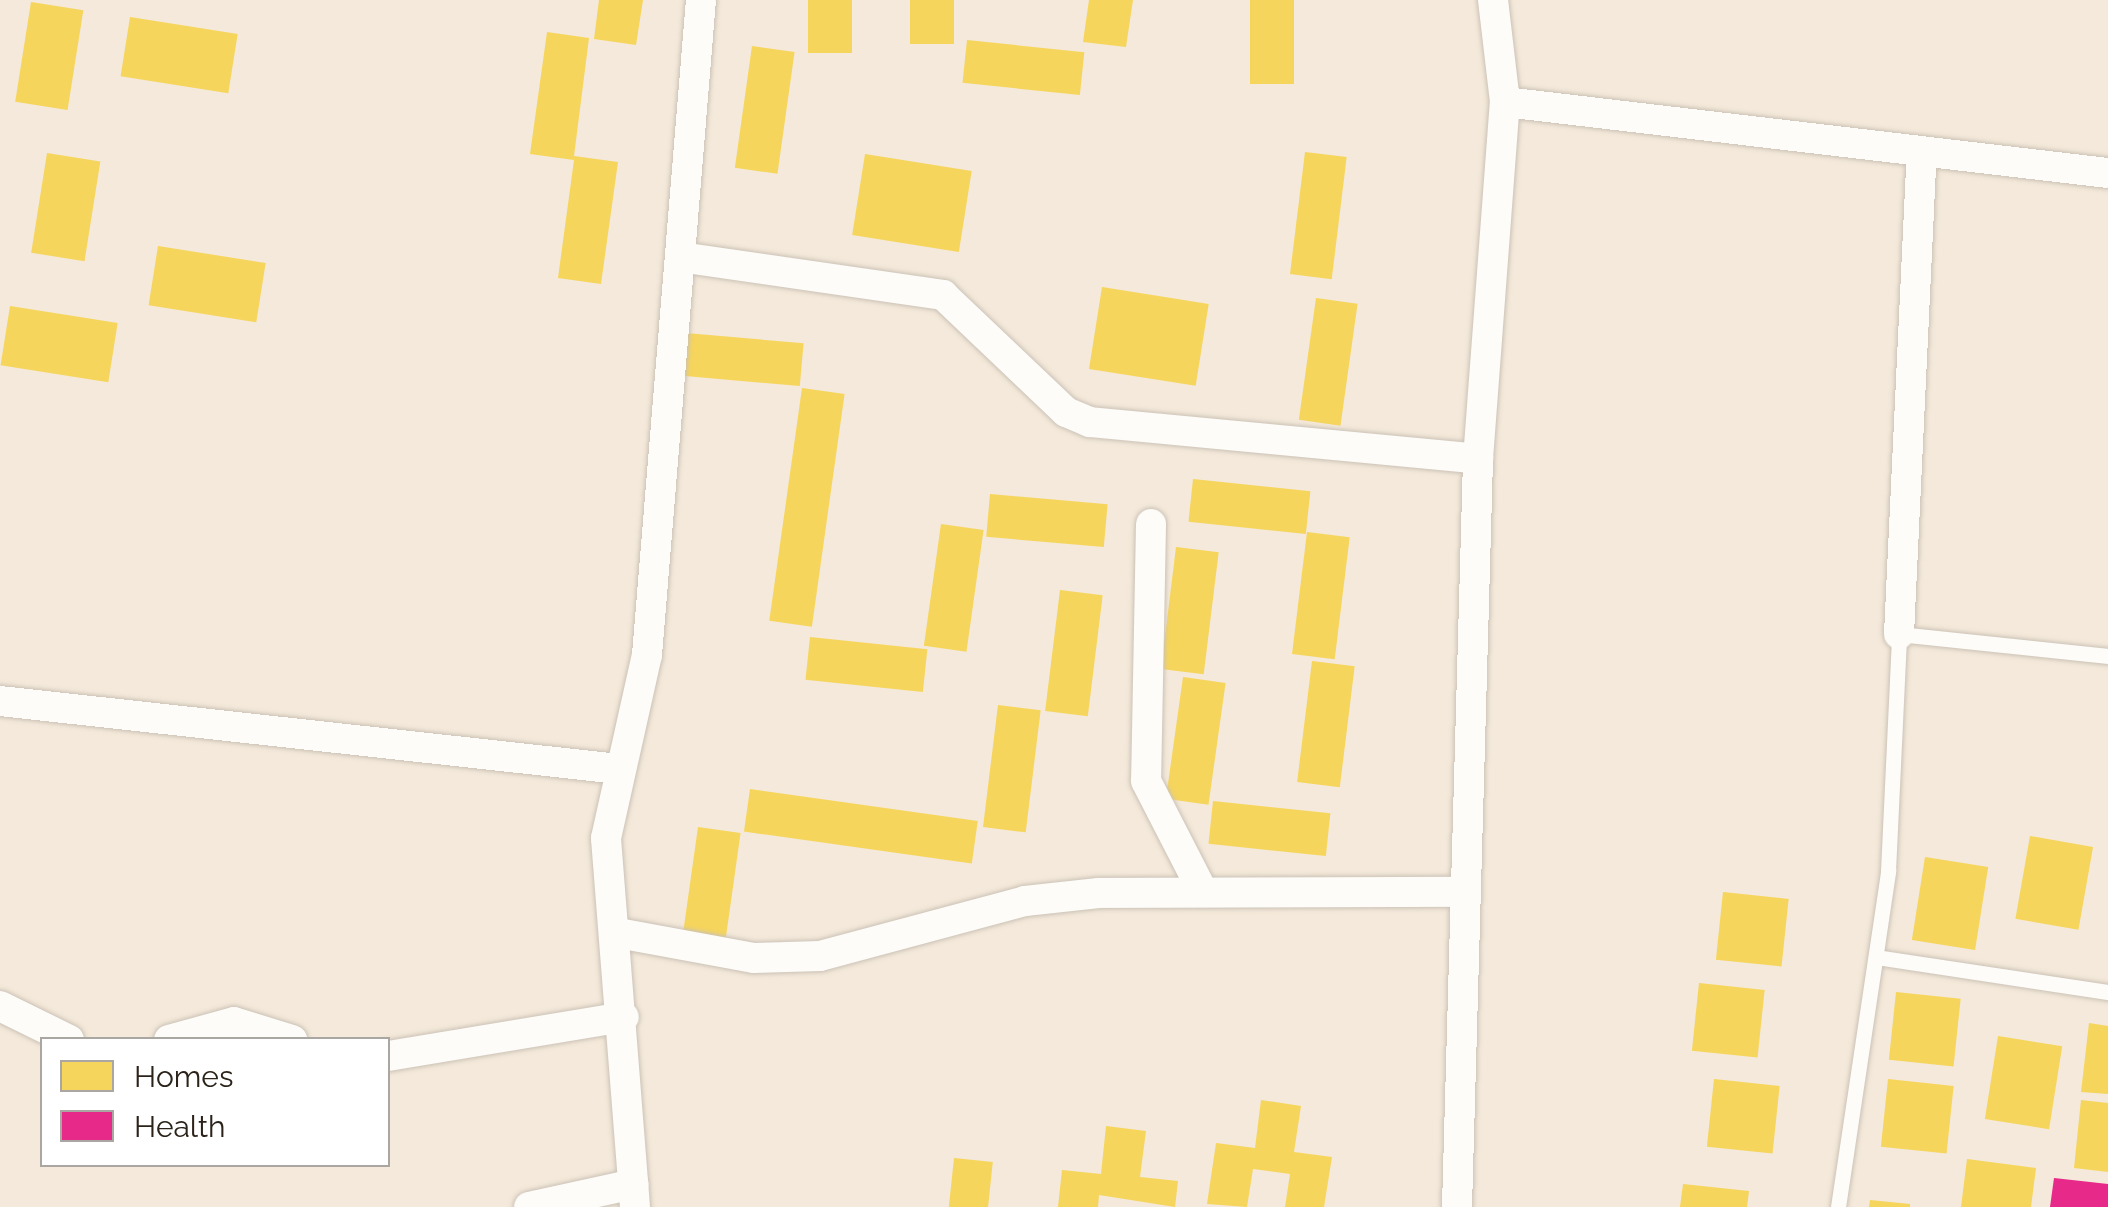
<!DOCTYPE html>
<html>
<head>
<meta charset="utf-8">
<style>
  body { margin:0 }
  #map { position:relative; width:2108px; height:1207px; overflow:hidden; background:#f4e9da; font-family:Raleway,sans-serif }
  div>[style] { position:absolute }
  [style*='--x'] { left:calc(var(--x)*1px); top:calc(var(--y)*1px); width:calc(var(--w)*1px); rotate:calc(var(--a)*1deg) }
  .homes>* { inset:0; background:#f6d55c; transform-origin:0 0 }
  .health>* { inset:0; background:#e7298a }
  .roads { filter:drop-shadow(0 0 2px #cbc2b6) drop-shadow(0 0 2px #cbc2b6) }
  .lane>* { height:15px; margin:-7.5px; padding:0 7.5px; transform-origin:7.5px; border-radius:7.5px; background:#fdfcf9 }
  .street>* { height:30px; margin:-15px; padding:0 15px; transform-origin:15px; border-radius:15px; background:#fdfcf9 }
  span { translate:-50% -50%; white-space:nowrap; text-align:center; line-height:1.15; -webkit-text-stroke:10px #fff; paint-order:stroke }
  .legend { position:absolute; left:40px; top:1037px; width:350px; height:130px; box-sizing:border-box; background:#fff; border:2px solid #aaa7a3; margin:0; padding:12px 18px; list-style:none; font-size:30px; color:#2b231a }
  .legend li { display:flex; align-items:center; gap:20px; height:50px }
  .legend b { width:50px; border:2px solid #aaa7a3 }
</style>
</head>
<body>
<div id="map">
  <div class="homes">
    <div style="clip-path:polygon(599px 0,643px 0,636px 45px,594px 39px)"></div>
    <div style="left:808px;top:0;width:44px;height:53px"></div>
    <div style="left:910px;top:0;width:44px;height:44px"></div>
    <div style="clip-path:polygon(1089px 0,1133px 0,1126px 47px,1083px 42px)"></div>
    <div style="left:1250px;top:0;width:44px;height:84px"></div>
    <div style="left:31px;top:2px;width:53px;height:101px;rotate:9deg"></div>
    <div style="left:130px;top:17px;width:109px;height:60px;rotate:9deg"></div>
    <div style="clip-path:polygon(547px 32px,589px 38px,574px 156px,618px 162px,601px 284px,558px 278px,574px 160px,530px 154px)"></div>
    <div style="left:967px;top:40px;width:118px;height:43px;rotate:6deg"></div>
    <div style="left:752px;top:46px;width:43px;height:123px;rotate:8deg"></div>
    <div style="left:1305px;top:152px;width:42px;height:123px;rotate:7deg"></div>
    <div style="left:47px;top:153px;width:54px;height:101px;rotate:9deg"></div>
    <div style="left:865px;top:154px;width:108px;height:82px;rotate:9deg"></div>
    <div style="left:158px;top:246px;width:109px;height:60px;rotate:9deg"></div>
    <div style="left:1102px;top:287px;width:108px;height:83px;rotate:9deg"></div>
    <div style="left:1316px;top:298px;width:42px;height:123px;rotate:8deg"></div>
    <div style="left:10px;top:306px;width:109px;height:60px;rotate:9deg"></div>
    <div style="left:686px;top:333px;width:118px;height:43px;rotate:5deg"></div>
    <div style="left:802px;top:388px;width:43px;height:235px;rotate:8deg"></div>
    <div style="left:1193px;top:479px;width:118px;height:43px;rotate:6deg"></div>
    <div style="left:990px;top:494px;width:118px;height:43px;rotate:5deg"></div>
    <div style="left:941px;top:524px;width:43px;height:123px;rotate:8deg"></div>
    <div style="left:1307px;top:532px;width:43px;height:123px;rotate:7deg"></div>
    <div style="left:1176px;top:547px;width:43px;height:123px;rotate:7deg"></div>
    <div style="left:1060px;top:590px;width:43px;height:122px;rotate:7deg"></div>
    <div style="left:810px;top:637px;width:118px;height:43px;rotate:6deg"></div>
    <div style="left:1312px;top:661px;width:43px;height:122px;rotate:7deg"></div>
    <div style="left:1183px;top:677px;width:43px;height:123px;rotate:8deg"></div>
    <div style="left:998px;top:705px;width:43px;height:123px;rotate:7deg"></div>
    <div style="left:750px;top:789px;width:230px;height:43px;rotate:8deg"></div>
    <div style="left:1213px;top:801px;width:118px;height:43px;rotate:6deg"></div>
    <div style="left:698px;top:827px;width:43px;height:123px;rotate:8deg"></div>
    <div style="left:2030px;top:836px;width:64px;height:84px;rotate:10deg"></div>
    <div style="left:1925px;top:857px;width:64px;height:84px;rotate:9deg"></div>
    <div style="left:1723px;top:892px;width:66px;height:68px;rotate:6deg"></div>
    <div style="left:1699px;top:983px;width:66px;height:68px;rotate:6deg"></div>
    <div style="left:1896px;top:992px;width:65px;height:68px;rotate:6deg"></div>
    <div style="clip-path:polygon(2089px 1023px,2108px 1026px,2108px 1094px,2081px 1092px)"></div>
    <div style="left:1998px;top:1036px;width:65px;height:84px;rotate:9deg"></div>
    <div style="left:1714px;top:1079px;width:66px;height:68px;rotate:6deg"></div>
    <div style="left:1888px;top:1079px;width:66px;height:68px;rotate:6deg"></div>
    <div style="clip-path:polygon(1261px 1100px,1301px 1106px,1294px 1152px,1332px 1157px,1324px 1207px,1285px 1207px,1290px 1174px,1253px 1169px,1247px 1207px,1207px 1204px,1216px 1143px,1255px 1148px)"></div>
    <div style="clip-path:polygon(2081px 1100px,2108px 1103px,2108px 1172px,2074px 1168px)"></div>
    <div style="clip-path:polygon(1106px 1126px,1146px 1131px,1140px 1177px,1178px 1181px,1175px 1207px,1099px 1195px,1098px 1207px,1058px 1207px,1062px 1170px,1101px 1174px)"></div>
    <div style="left:954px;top:1158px;width:39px;height:49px;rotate:6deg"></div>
    <div style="clip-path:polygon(1967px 1159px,2036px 1168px,2031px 1207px,1961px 1207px)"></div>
    <div style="clip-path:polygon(1683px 1184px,1749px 1191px,1747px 1207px,1680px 1207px)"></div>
    <div style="clip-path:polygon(1870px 1200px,1910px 1204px,1910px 1207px,1869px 1207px)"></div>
  </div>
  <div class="health">
    <div style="clip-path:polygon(2054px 1178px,2108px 1184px,2108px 1207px,2050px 1207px)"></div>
  </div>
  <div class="roads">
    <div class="lane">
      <div style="--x:1876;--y:957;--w:235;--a:8.6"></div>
      <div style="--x:1838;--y:1207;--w:340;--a:-81.5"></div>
      <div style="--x:1888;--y:871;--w:237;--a:-87.3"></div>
      <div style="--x:1899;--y:634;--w:210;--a:6"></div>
    </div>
    <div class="street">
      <div style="--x:1505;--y:102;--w:607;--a:6.72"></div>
      <div style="--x:687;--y:258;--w:259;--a:8.2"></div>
      <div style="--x:943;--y:295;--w:170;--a:43.6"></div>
      <div style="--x:1066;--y:412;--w:26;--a:23"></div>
      <div style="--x:1090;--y:422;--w:390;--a:5.4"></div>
      <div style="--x:1151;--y:524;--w:257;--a:91.1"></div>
      <div style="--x:1146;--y:781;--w:123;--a:62.8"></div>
      <div style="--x:1899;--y:634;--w:483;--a:-87.3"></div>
      <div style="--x:0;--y:701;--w:623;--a:6.27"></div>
      <div style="--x:618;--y:933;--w:138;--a:10.4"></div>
      <div style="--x:754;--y:958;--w:66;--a:-1.7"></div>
      <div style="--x:820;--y:956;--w:212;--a:-15"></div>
      <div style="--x:1025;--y:901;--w:74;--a:-6.2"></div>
      <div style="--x:1099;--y:893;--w:364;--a:-0.2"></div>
      <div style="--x:0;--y:1006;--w:77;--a:26.2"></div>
      <div style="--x:169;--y:1040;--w:67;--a:-15.5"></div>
      <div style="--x:234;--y:1022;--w:61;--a:17.2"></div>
      <div style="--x:388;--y:1056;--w:239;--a:-9.4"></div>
      <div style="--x:529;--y:1207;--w:107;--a:-12.4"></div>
      <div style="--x:635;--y:1207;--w:370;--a:-94.5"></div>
      <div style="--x:606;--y:838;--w:188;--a:-77.4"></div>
      <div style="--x:647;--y:655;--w:657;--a:-85.29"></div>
      <div style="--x:1457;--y:1207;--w:748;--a:-88.39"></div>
      <div style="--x:1478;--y:459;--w:358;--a:-85.7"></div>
      <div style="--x:1505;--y:102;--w:103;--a:-96.7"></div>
    </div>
  </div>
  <ul class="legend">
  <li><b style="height:28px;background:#f6d55c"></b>Homes</li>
  <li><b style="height:28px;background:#e7298a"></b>Health</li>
  </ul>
</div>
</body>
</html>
